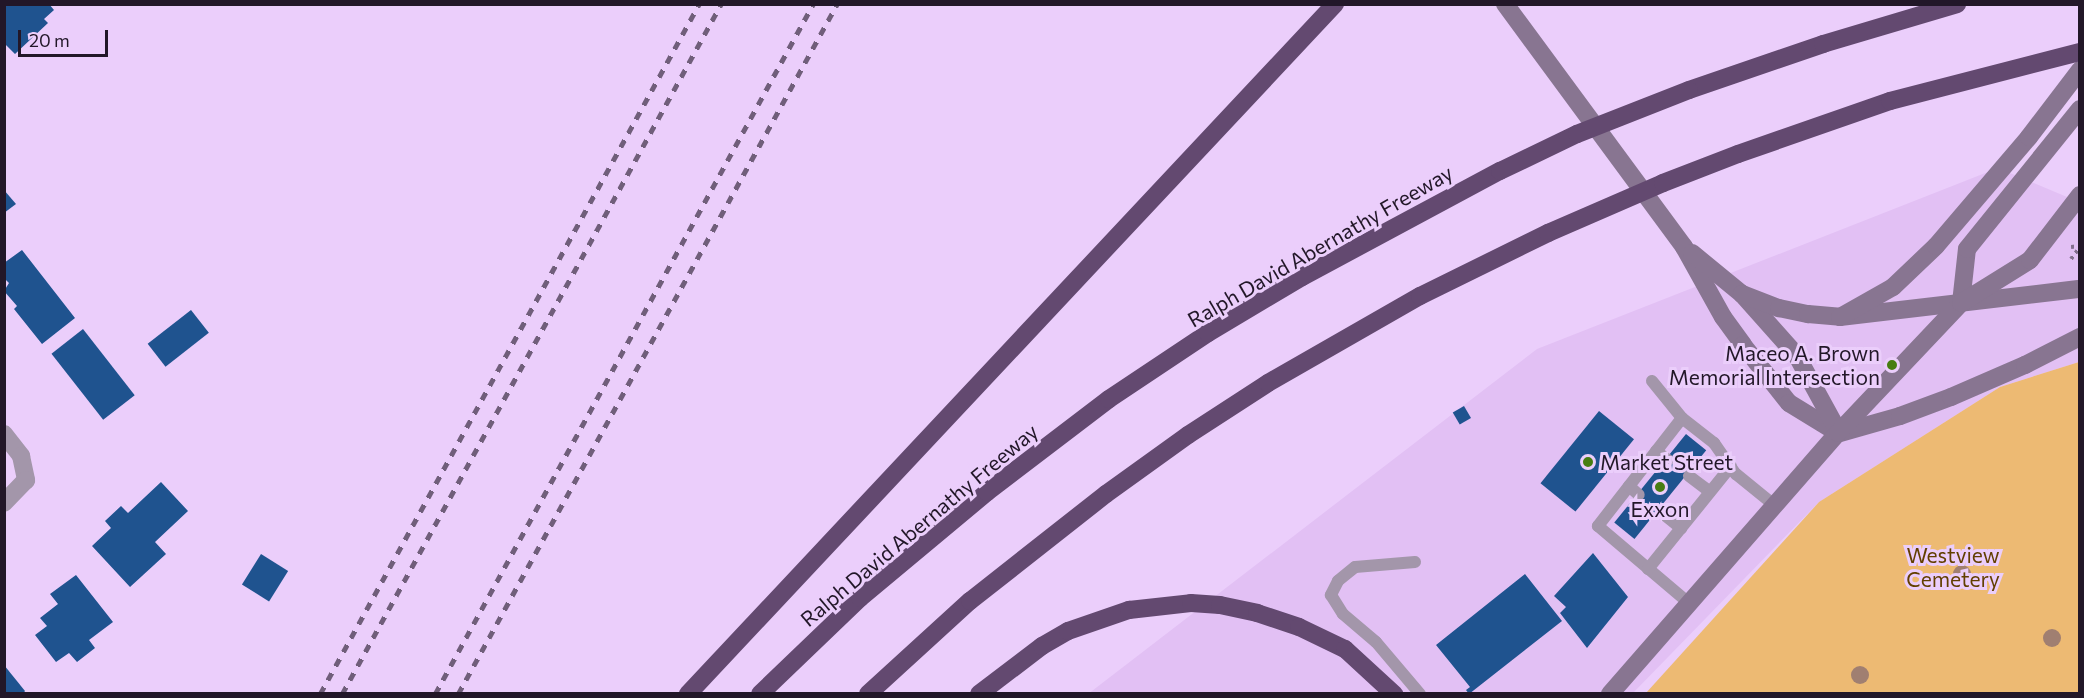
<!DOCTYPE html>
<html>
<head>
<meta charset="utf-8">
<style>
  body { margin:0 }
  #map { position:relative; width:2084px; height:698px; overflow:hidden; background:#ebcefb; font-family:Commissioner,sans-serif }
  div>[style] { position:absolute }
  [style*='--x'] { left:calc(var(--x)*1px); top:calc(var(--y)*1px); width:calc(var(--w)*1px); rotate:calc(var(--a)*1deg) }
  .built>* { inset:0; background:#e2c0f4 }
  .green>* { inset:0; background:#edba73 }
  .building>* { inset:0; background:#1f538f; transform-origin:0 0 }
  .path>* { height:4px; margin-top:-2px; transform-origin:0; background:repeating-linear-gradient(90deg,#836f8e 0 3px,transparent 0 7.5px) }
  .lane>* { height:12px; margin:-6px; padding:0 6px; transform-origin:6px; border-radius:6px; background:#a396aa }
  .street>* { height:18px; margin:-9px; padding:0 9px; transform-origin:9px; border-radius:9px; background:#a396aa }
  .secondary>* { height:18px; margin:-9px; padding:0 9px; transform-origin:9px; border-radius:9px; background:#887591 }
  .highway>* { height:18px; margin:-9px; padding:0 9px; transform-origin:9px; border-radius:9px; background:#634970 }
  .rail>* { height:4.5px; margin-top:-2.25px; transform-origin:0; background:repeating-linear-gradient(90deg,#705e7a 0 8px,transparent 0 16px) }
  .highway-bridge>* { height:18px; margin:-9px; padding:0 9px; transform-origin:9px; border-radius:9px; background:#634970 }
  .trees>* { width:18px; height:18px; margin:-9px; border-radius:50%; background:#a07f71 }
  .dots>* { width:16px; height:16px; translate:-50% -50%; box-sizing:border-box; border:3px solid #ebcefb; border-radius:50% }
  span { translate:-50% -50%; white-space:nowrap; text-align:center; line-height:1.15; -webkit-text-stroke:6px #ebcefb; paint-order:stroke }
  .street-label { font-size:21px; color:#221728 }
  .poi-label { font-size:21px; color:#221728 }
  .right { translate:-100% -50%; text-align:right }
  .left { translate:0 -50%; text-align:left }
  .park-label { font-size:21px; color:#623f00 }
  .frame { position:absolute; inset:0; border:6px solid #221728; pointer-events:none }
  .scale { position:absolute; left:18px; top:30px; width:90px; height:27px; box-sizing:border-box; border:3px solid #221728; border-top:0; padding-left:8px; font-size:18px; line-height:21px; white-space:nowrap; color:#221728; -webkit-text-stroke:4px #ebcefb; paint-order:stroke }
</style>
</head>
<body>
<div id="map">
  <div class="built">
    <div style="clip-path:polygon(1998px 168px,2079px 202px,2079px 362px,2000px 387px,1819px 502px,1633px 693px,1088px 694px,1537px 349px)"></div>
  </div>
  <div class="green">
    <div style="clip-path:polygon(2079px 362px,2079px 693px,1646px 693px,1819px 502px,2000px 387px)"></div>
  </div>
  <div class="building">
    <div style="clip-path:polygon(4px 4px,49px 4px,54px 10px,44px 19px,48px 23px,15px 54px,4px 43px)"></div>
    <div style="clip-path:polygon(4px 190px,16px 204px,4px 213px)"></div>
    <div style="clip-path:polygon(22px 250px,75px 318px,42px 344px,14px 309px,17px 306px,4px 291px,9px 283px,4px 278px,4px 263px)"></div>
    <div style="left:191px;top:310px;width:29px;height:55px;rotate:52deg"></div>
    <div style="left:83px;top:329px;width:84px;height:40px;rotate:52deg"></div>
    <div style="left:1464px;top:406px;width:14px;height:13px;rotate:60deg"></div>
    <div style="left:1599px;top:411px;width:45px;height:93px;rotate:39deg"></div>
    <div style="left:1686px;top:434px;width:26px;height:114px;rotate:39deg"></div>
    <div style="clip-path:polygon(161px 482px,188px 511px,155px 542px,166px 554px,130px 587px,92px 546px,111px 528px,105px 521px,121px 506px,128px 513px)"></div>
    <div style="clip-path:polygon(1593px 553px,1628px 597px,1587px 648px,1560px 613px,1566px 607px,1554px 596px)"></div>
    <div style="left:261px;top:554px;width:32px;height:36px;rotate:32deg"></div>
    <div style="clip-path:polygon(1525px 574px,1562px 621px,1469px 694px,1466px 690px,1470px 687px,1436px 645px)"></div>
    <div style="clip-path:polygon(76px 575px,113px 622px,89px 640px,95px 648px,77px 662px,69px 653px,56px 662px,35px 635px,47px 626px,40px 618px,58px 604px,50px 594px)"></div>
    <div style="clip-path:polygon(4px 665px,25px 691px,23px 694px,4px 694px)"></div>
  </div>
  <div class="path">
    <div style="--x:2071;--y:247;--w:9;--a:-6"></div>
    <div style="--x:2071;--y:259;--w:15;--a:-53"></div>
  </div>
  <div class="lane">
    <div style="--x:1652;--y:381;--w:48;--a:51"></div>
    <div style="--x:1682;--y:418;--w:137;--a:127.9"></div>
    <div style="--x:1598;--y:526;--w:121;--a:40.3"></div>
    <div style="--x:1682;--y:418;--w:41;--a:38"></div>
    <div style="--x:1714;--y:443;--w:38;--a:55"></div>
    <div style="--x:1736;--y:474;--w:49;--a:39.2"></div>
    <div style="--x:1656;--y:451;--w:15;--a:37"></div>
    <div style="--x:1689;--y:476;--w:26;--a:37"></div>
    <div style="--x:1629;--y:486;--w:13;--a:42"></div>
    <div style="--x:1661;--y:512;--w:26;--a:39"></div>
    <div style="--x:1415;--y:562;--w:60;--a:175.2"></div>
    <div style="--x:1355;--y:567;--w:22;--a:141"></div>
    <div style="--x:1338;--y:581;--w:16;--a:117"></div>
    <div style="--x:1331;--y:595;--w:22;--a:58"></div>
    <div style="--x:1343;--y:614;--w:43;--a:40.3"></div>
    <div style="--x:1376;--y:642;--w:68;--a:49.8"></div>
    <div style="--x:1648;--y:569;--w:132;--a:-51.1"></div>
  </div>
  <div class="street">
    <div style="--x:4;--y:434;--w:28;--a:52"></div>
    <div style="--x:21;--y:456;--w:25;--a:78"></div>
    <div style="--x:26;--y:480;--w:32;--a:134"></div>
  </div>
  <div class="secondary">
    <div style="--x:1505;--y:4;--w:302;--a:53.6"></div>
    <div style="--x:1684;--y:247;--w:80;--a:60.9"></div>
    <div style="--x:1723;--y:317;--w:34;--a:54"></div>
    <div style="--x:1743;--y:345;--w:74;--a:51.6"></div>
    <div style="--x:1789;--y:403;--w:57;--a:31.5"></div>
    <div style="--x:1692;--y:253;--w:65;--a:39.4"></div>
    <div style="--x:1742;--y:294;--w:83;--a:48.4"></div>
    <div style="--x:1797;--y:356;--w:85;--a:61.3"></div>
    <div style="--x:1742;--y:294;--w:40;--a:21"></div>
    <div style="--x:1779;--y:308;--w:30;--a:12"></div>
    <div style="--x:1808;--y:314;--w:32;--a:5"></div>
    <div style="--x:1840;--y:317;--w:242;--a:-6.7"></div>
    <div style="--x:1961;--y:303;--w:54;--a:-83.7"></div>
    <div style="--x:1967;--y:249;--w:180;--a:-51.1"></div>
    <div style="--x:1840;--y:317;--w:61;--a:-29.5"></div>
    <div style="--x:1893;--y:287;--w:59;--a:-43.6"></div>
    <div style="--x:1936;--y:246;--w:143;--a:-49.5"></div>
    <div style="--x:2029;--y:137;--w:84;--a:-52.7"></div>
    <div style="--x:1840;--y:433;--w:62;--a:-15.8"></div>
    <div style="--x:1900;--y:416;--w:54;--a:-20.4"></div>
    <div style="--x:1951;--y:397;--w:81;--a:-23.4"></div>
    <div style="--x:2025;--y:365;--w:62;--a:-27"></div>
    <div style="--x:1610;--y:694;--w:347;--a:-48.9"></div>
    <div style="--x:1838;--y:433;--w:179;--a:-46.6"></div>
    <div style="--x:1961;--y:303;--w:81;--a:-31.9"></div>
    <div style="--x:2030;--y:260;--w:82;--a:-52.4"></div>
  </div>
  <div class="highway">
    <div style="--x:1689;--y:90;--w:142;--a:-18.9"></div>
    <div style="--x:1823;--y:44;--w:140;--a:-16.6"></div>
    <div style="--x:1738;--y:154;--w:161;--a:-19.2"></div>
    <div style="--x:1890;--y:101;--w:196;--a:-14.5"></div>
    <div style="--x:688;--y:694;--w:946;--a:-46.84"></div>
    <div style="--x:760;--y:694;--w:139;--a:-43.8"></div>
    <div style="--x:860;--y:598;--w:165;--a:-39.8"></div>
    <div style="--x:987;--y:492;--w:153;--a:-37.3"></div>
    <div style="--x:1109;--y:399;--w:119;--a:-33.7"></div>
    <div style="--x:1208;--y:333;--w:109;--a:-30.8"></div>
    <div style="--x:1302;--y:277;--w:225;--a:-28.2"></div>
    <div style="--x:868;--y:694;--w:138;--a:-42.4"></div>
    <div style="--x:970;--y:601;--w:173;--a:-38.2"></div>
    <div style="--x:1106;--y:494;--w:101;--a:-35.7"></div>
    <div style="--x:1188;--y:435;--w:95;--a:-33"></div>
    <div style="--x:1268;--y:383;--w:175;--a:-29.8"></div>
    <div style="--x:1420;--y:296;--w:143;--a:-26.2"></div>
    <div style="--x:979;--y:694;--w:79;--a:-37.3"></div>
    <div style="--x:1042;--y:646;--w:30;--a:-30"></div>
    <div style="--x:1068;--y:631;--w:65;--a:-19"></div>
    <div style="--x:1129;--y:610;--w:62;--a:-6.4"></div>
    <div style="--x:1191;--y:603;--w:29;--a:4"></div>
    <div style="--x:1220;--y:605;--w:38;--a:12"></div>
    <div style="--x:1257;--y:613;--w:44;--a:18.4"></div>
    <div style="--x:1299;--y:627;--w:51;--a:25.6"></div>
    <div style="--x:1345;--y:649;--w:67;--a:42.6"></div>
  </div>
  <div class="rail">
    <div style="--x:320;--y:694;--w:787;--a:-61.22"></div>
    <div style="--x:342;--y:694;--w:787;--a:-61.22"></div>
    <div style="--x:435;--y:694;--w:787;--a:-61.28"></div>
    <div style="--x:458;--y:694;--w:787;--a:-61.22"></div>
  </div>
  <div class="highway-bridge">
    <div style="--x:1500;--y:171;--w:85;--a:-25.7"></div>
    <div style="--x:1577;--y:134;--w:120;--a:-21.4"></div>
    <div style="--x:1548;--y:233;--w:125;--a:-23.5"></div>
    <div style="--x:1663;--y:183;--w:80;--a:-21.1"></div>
  </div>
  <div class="trees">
    <div style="left:1962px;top:574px"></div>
    <div style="left:2052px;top:638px"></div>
    <div style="left:1860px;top:675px"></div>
  </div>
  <div class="dots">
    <div style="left:1892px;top:365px;background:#477d12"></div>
    <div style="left:1588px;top:462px;background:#477d12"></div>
    <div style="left:1660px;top:487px;background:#477d12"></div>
  </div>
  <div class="street-label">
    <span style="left:1320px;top:246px;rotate:-30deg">Ralph David Abernathy Freeway</span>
    <span style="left:919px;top:525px;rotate:-40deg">Ralph David Abernathy Freeway</span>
  </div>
  <div class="poi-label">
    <span class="right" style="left:1880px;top:365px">Maceo A. Brown<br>Memorial Intersection</span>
    <span class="left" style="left:1600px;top:462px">Market Street</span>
    <span style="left:1660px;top:509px">Exxon</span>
  </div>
  <div class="park-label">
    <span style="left:1953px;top:567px">Westview<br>Cemetery</span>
  </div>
  <div class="frame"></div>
  <div class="scale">20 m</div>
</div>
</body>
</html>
